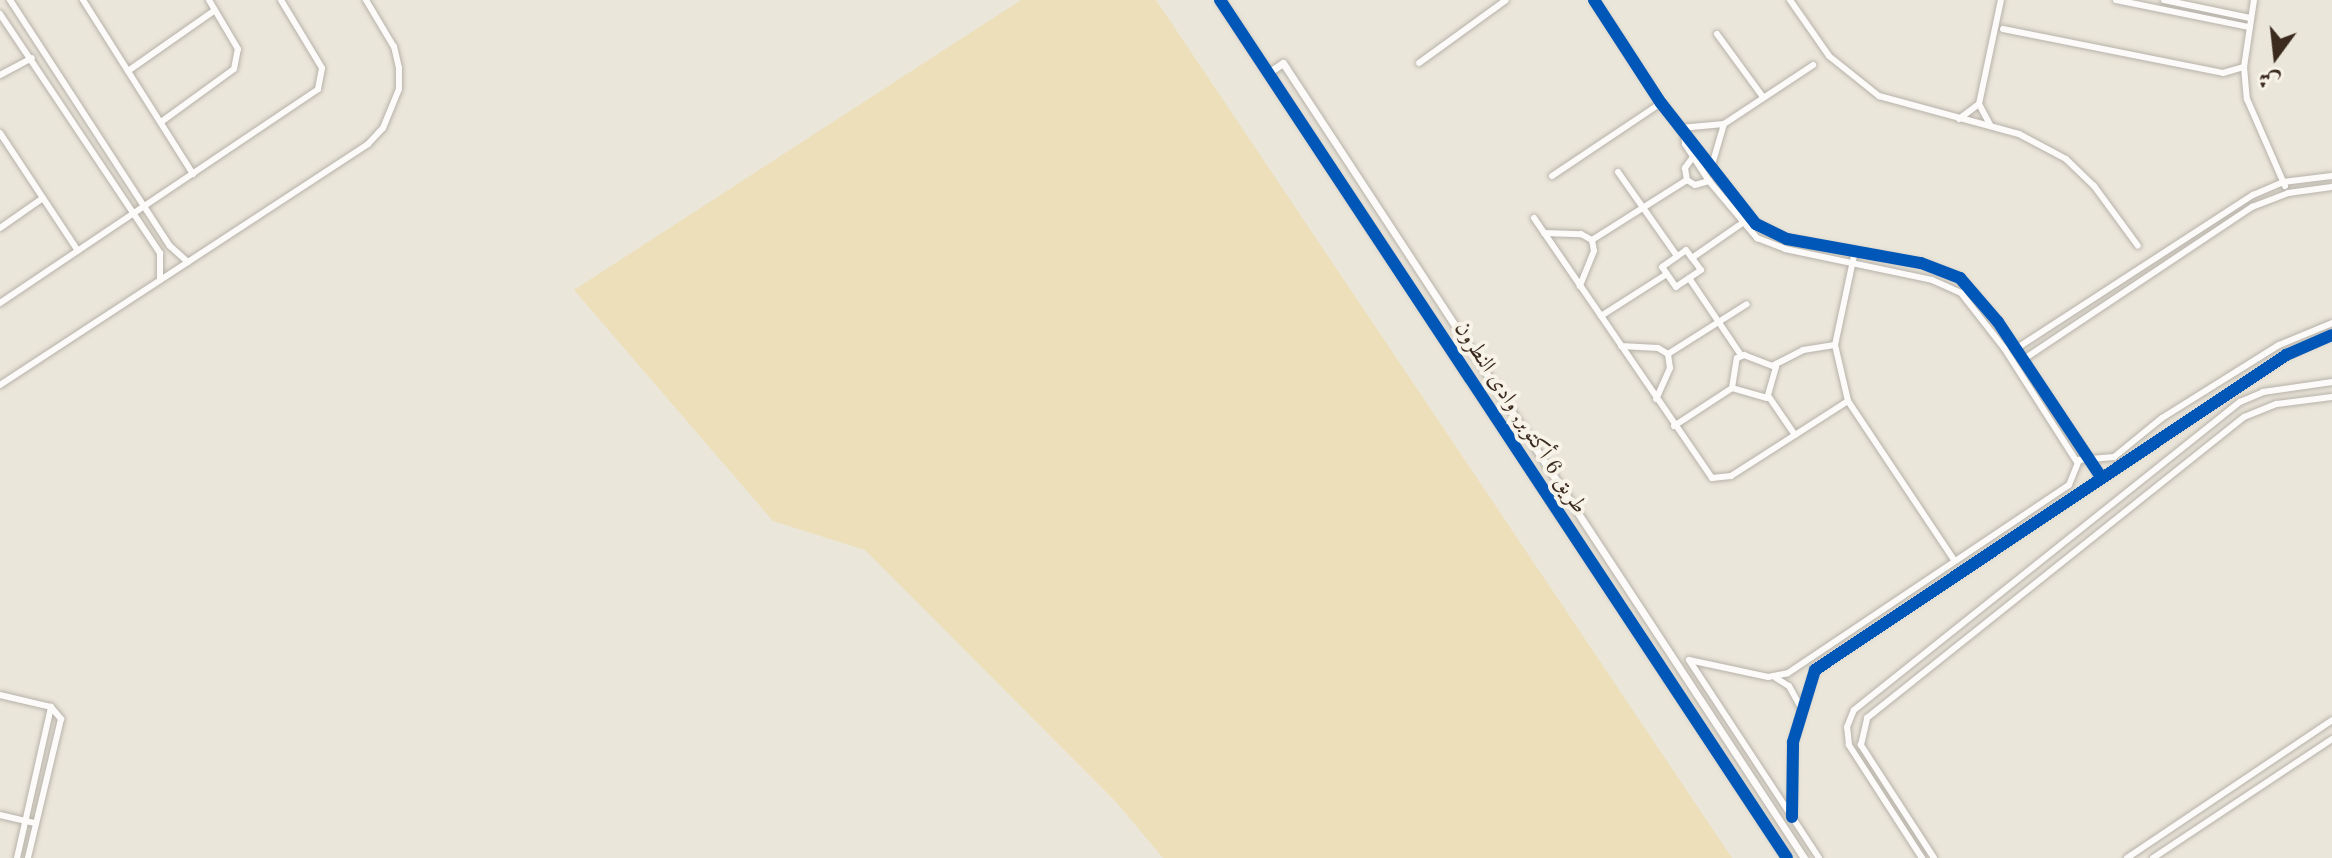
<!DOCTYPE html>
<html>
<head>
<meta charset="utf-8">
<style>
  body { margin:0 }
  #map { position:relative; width:2332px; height:858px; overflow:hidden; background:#ebe6da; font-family:"Old Standard TT",Amiri,serif }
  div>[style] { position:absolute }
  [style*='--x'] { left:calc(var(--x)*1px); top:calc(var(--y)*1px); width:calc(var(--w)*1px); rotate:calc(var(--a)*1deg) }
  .sand>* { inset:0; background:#eddfb9 }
  .roads { filter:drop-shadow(0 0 2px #b7b2aa) drop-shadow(0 0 2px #b7b2aa) }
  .minor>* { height:6px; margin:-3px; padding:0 3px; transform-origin:3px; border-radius:3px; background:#fcfbf9 }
  .tertiary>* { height:7px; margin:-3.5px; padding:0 3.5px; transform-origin:3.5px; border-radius:3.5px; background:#fcfbf9 }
  .cycleway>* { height:12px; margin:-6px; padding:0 6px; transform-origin:6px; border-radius:6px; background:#0057b8 }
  span { translate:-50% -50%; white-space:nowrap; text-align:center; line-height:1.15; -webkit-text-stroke:8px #f7f3e8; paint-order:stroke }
  .street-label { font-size:22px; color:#3b2a1e }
  .north { position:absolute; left:2236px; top:16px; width:80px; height:80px; -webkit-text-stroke:6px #f7f3e8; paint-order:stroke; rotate:195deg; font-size:22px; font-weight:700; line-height:32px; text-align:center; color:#3b2a1e }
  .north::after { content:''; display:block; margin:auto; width:28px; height:36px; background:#3b2a1e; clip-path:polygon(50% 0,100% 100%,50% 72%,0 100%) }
</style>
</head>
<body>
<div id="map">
  <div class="sand">
    <div style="clip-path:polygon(1021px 0,1156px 0,1732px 858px,1163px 858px,1117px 803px,865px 550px,773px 521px,574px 290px)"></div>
  </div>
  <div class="roads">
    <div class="minor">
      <div style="--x:10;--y:0;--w:293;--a:57"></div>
      <div style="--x:170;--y:246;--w:24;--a:42"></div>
      <div style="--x:83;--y:0;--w:206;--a:57.7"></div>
      <div style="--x:1594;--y:0;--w:123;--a:57"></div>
      <div style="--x:1661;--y:103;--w:154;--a:51.9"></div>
      <div style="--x:1756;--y:224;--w:34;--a:26"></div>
      <div style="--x:1787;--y:239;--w:136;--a:10.2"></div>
      <div style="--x:1921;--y:263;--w:42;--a:21"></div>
      <div style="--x:1960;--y:278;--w:58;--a:49.2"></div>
      <div style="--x:1998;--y:322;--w:186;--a:56.4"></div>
      <div style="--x:1790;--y:0;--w:68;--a:55.1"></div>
      <div style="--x:1829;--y:56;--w:64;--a:38.7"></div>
      <div style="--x:1879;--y:96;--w:145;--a:15.2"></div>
      <div style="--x:2019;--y:134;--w:53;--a:28"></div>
      <div style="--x:2066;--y:159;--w:39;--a:44"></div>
      <div style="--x:2094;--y:186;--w:74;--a:53.7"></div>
      <div style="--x:2116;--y:0;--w:136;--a:11.5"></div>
      <div style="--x:2164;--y:0;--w:88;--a:11.8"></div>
      <div style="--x:2254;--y:0;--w:68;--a:98.5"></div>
      <div style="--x:2244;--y:67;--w:32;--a:85"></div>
      <div style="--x:2247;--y:99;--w:95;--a:66.4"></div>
      <div style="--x:0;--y:14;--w:288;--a:56.2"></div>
      <div style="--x:160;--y:253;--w:27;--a:90"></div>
      <div style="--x:2003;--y:29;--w:224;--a:11.3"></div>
      <div style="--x:2223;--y:73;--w:22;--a:-16"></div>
      <div style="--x:1717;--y:34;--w:78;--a:53.9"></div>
      <div style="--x:1419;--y:63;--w:107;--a:-35.9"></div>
      <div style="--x:128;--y:71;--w:106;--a:-35"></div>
      <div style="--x:0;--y:75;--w:36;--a:-28"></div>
      <div style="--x:1979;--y:104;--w:24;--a:62"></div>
      <div style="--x:1959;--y:119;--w:25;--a:-37"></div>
      <div style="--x:1979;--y:104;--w:106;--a:-78.1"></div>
      <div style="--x:161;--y:122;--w:90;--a:-36"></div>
      <div style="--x:234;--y:69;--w:20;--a:-79"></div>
      <div style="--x:238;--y:49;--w:57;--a:-120.6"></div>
      <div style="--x:1680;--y:128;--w:44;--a:-5.2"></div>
      <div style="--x:1724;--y:124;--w:107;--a:-33.5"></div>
      <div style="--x:0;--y:133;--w:141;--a:56.5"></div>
      <div style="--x:1684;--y:134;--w:10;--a:84"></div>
      <div style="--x:1685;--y:144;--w:44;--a:57"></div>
      <div style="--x:1709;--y:181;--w:75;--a:49.9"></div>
      <div style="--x:1757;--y:238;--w:30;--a:21"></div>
      <div style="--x:1785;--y:249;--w:150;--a:11.9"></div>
      <div style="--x:1932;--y:280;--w:32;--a:24"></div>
      <div style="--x:1961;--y:293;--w:70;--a:52"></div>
      <div style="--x:2004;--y:348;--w:135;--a:57.4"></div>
      <div style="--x:1693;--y:157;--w:14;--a:126"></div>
      <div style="--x:1685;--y:168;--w:12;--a:81"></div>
      <div style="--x:1687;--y:180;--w:9;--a:32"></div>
      <div style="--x:1695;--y:185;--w:15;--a:-16"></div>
      <div style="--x:1712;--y:165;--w:43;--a:-73.7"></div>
      <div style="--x:1618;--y:172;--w:103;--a:54.9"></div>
      <div style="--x:1552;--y:176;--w:131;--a:-33.8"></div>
      <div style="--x:1534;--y:218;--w:315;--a:55.6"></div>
      <div style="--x:1712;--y:478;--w:19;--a:-6"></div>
      <div style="--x:1731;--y:476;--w:139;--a:-32.7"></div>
      <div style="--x:0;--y:228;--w:52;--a:-34.9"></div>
      <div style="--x:1544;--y:233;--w:37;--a:2"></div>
      <div style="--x:1581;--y:234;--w:13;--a:29"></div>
      <div style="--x:1592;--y:240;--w:11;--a:80"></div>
      <div style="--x:1594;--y:251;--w:38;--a:112"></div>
      <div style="--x:1592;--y:240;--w:112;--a:-32.3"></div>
      <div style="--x:1686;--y:250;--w:25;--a:53"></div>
      <div style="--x:1701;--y:270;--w:30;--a:146"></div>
      <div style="--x:1676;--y:287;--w:24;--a:-125"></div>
      <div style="--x:1662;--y:267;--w:29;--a:-35"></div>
      <div style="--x:1855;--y:251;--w:96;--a:102"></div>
      <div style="--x:1835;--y:345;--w:57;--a:76.9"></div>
      <div style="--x:1848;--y:401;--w:191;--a:56.3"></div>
      <div style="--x:1692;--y:258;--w:60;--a:-34.8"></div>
      <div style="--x:1689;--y:278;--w:93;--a:56"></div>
      <div style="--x:0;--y:303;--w:383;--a:-33.9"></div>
      <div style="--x:318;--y:89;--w:21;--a:-79"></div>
      <div style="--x:322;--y:68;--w:79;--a:-121.1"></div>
      <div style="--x:1601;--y:316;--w:78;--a:-32.5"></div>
      <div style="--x:1621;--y:346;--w:37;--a:3"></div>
      <div style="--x:1658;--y:348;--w:12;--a:31"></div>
      <div style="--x:1668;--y:354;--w:14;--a:82"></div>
      <div style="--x:1670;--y:368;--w:34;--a:114"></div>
      <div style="--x:2014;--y:350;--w:285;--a:-33"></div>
      <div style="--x:2253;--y:195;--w:33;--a:-23"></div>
      <div style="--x:2283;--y:182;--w:49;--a:-7"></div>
      <div style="--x:1668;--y:354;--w:93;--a:-32.3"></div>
      <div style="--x:1744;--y:355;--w:34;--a:21"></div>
      <div style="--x:1776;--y:367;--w:32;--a:106"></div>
      <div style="--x:1767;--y:398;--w:36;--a:-164"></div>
      <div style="--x:1732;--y:388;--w:30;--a:-81"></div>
      <div style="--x:1737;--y:358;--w:8;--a:-23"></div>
      <div style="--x:2021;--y:361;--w:278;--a:-33.7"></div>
      <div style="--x:2252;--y:207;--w:39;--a:-21"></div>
      <div style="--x:2288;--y:193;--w:44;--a:-7.8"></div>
      <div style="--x:1774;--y:365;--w:33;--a:-27"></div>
      <div style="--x:1803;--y:350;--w:32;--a:-9"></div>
      <div style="--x:0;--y:385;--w:440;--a:-33.2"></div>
      <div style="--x:368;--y:144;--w:22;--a:-47"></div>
      <div style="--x:383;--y:128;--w:42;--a:-67.7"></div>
      <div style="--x:399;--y:89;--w:21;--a:-90"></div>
      <div style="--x:399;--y:68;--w:22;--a:-103"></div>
      <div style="--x:394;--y:47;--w:55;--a:-120.8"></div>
      <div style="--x:1769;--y:397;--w:46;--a:55.6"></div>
      <div style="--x:1674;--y:426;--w:69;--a:-33.2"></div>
      <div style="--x:1689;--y:660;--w:81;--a:12.1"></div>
      <div style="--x:1768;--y:677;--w:20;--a:-11"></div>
      <div style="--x:1788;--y:673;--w:338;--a:-33.8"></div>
      <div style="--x:2069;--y:485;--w:27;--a:-68"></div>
      <div style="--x:2079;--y:460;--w:35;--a:-5"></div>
      <div style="--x:2114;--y:457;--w:62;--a:-39.1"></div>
      <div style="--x:2162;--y:418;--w:138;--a:-32"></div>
      <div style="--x:2279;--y:345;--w:57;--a:-22.5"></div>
      <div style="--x:1689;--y:660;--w:237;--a:56.7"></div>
      <div style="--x:1776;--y:678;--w:15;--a:32"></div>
      <div style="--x:1789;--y:686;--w:25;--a:61"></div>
      <div style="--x:0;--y:695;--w:52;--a:13.2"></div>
      <div style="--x:51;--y:707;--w:16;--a:50"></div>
      <div style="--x:61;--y:719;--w:143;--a:103.4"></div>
      <div style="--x:0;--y:815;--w:37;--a:13"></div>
      <div style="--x:1792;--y:817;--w:75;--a:-89.2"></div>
      <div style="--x:1793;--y:742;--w:75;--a:-73"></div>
      <div style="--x:1815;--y:670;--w:567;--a:-33.77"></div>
      <div style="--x:2286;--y:355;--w:50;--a:-23.5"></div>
      <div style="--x:17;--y:858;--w:155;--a:-77.3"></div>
      <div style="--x:1922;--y:858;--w:135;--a:-122.9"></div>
      <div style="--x:1849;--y:745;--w:18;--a:-96"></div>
      <div style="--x:1847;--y:727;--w:18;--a:-68"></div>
      <div style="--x:1854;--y:710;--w:494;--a:-38.6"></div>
      <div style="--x:2240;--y:402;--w:25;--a:-23"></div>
      <div style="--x:2263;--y:392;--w:70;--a:-8.2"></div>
      <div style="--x:1934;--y:858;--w:135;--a:-122.9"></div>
      <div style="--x:1861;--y:745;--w:28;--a:-77"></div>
      <div style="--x:1867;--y:718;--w:482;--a:-38.6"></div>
      <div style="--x:2244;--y:417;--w:35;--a:-22"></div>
      <div style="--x:2277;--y:404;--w:55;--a:-7.3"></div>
      <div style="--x:2127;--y:858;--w:247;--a:-33.9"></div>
      <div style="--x:2153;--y:858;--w:215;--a:-33.6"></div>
    </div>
    <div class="tertiary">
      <div style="--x:1220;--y:0;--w:1028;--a:56.54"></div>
      <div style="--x:1268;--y:73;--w:18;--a:-34"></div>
      <div style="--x:1283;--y:63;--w:951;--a:56.76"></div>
    </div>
  </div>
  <div class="cycleway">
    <div style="--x:1220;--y:0;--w:1028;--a:56.54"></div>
    <div style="--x:1594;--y:0;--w:123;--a:57"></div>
    <div style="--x:1661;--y:103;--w:154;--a:51.9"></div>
    <div style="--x:1756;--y:224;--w:34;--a:26"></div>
    <div style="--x:1787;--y:239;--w:136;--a:10.2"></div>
    <div style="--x:1921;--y:263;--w:42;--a:21"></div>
    <div style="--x:1960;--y:278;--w:58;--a:49.2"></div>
    <div style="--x:1998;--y:322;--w:186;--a:56.4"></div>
    <div style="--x:1792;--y:817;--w:75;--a:-89.2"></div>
    <div style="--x:1793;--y:742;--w:75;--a:-73"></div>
    <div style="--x:1815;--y:670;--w:567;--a:-33.77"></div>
    <div style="--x:2286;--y:355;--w:50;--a:-23.5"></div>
  </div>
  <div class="street-label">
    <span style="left:1520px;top:418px;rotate:57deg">طريق 6 أكتوبر, وادى النطرون</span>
  </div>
  <div class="north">ش</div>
</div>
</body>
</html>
